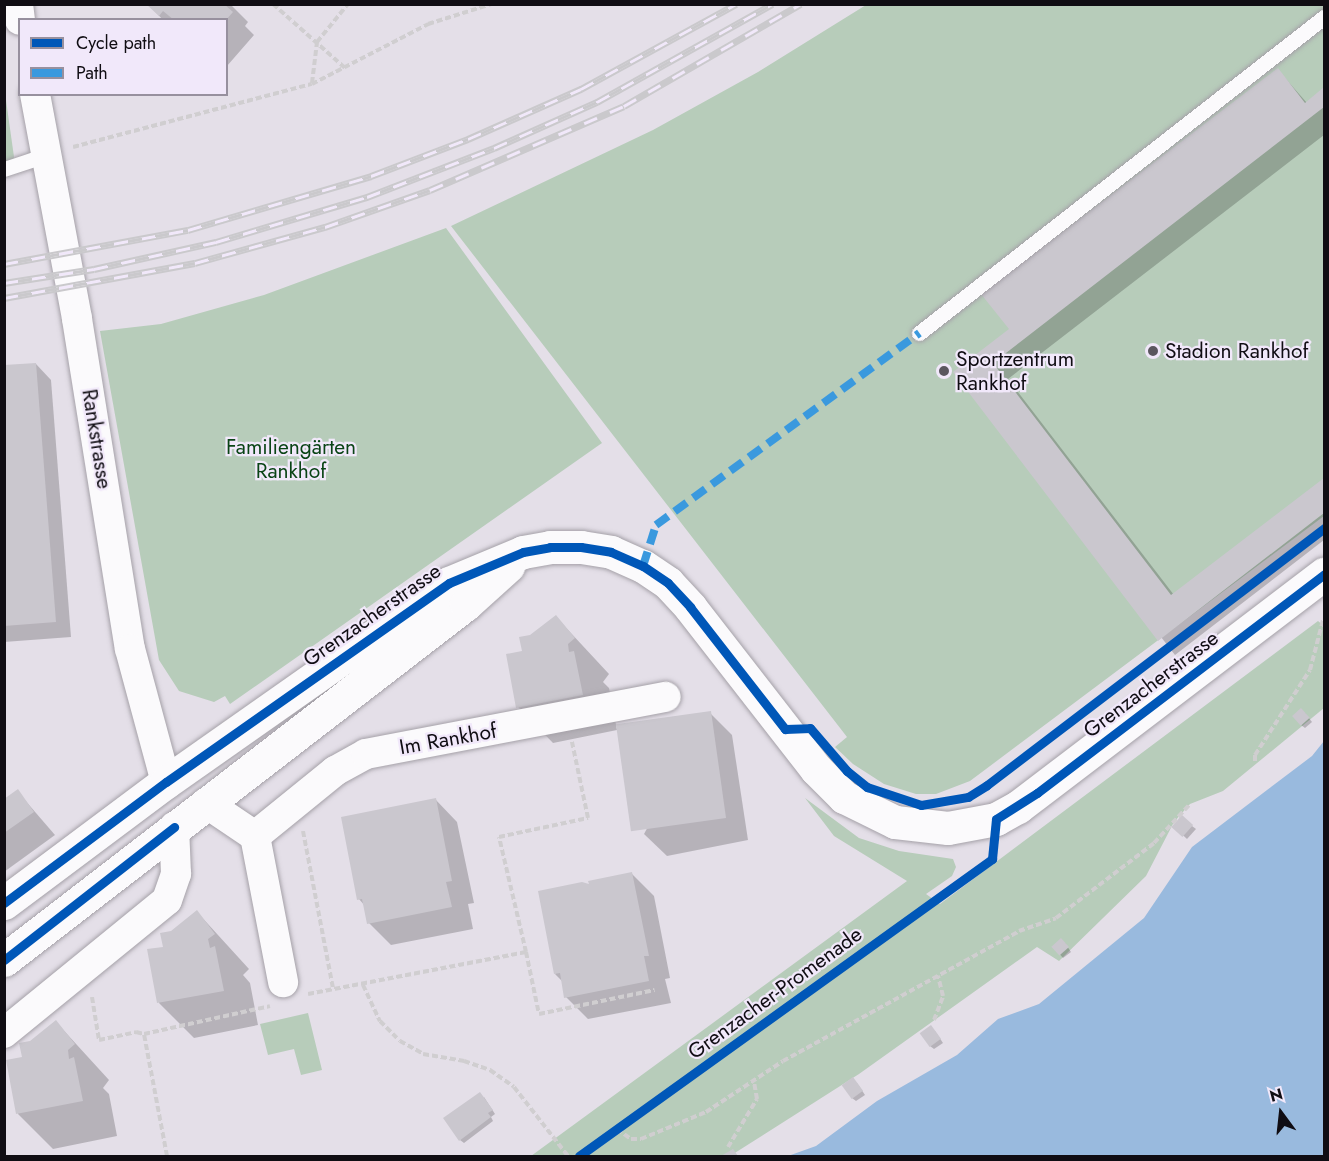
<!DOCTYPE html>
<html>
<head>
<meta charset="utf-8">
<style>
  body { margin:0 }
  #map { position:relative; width:1329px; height:1161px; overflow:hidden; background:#e4dfe8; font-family:Jost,sans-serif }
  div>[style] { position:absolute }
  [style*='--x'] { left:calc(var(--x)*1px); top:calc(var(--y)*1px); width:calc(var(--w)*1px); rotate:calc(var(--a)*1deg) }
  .green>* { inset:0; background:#b7ccba }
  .water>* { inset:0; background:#99bade }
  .shadow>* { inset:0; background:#0003 }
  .building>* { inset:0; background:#cac7ce; transform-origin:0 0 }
  .path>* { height:4px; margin-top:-2px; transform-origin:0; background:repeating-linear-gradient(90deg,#d0ced0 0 6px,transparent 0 9px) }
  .roads { filter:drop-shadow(0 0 2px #a5a1a8) drop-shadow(0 0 2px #a5a1a8) }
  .lane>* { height:15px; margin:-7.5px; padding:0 7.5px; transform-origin:7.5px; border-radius:7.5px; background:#fbfafc }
  .street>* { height:30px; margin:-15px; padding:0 15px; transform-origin:15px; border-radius:15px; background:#fbfafc }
  .secondary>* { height:33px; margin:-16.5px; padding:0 16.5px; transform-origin:16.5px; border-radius:16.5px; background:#fbfafc }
  .rail>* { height:7px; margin-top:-3.5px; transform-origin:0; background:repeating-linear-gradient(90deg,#f1e8fa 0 14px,#cac9cc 0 28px); box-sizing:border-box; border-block:2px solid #cac9cc }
  .quiet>* { height:8px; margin-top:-4px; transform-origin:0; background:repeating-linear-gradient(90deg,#3a99de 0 15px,transparent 0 23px) }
  .cycleway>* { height:9px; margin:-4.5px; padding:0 4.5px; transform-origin:4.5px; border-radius:4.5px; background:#0057b8 }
  .dots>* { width:16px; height:16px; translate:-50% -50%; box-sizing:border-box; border:3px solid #f1e8fa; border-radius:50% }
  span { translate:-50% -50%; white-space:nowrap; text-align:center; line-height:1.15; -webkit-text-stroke:4.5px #f1e8fa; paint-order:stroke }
  .poi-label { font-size:21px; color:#100d13 }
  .left { translate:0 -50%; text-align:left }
  .street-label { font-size:21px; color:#100d13 }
  .park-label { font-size:21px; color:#0a4416 }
  .frame { position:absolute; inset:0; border:6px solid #100d13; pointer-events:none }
  .legend { position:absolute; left:18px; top:18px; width:210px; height:78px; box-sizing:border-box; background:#f1e8fa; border:2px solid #97909e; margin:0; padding:8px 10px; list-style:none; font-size:18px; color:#100d13 }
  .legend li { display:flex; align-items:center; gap:12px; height:30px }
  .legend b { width:30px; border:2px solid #97909e }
  .north { position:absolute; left:1251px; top:1083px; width:60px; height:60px; -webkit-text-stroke:4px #f1e8fa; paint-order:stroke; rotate:345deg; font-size:16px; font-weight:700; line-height:24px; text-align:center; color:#100d13 }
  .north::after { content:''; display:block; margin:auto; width:21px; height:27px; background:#100d13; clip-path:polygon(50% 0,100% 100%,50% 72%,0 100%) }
</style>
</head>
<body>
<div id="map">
  <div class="green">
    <div style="clip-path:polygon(866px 5px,1324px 5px,1324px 516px,970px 781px,936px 794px,916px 794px,884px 784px,853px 764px,835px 747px,847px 737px,451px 226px,653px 130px,758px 72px)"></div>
    <div style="clip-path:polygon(4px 86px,15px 164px,4px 165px)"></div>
    <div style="clip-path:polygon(446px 228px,602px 443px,230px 704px,225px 696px,214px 702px,179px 691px,159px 660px,100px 331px,161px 324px,264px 295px)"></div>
    <div style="clip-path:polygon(1318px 621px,1324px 626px,1324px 708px,1223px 791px,1190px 804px,1174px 822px,1146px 876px,1059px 961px,1037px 947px,859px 1074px,730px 1156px,531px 1156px,907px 881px,834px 836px,805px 798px,859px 838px,899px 851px,953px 859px,956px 867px,952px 876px,926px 894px,940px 904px)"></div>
    <div style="clip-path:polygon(308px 1013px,322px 1070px,301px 1075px,294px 1049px,268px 1055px,260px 1024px)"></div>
  </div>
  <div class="water">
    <div style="clip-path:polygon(1324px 741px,1324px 1156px,788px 1156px,816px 1146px,877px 1101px,957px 1055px,998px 1019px,1039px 1004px,1144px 918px,1192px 847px,1312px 756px)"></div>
  </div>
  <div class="shadow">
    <div style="clip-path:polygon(148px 4px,230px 4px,248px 22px,245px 26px,254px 35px,227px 66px,226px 20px,163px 20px)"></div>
    <div style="clip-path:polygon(1278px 70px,1307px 103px,1324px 89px,1324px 135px,1008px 379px,1174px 595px,1324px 480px,1324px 540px,1175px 655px,955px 372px,1011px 329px)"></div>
    <div style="clip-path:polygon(36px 364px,51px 380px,71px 637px,4px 642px,4px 367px)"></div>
    <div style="clip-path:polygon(556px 617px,609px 674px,603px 682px,609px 688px,617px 730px,553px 743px,518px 707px,524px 653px,531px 637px)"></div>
    <div style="clip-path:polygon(710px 713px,732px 735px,748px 840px,667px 856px,644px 834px)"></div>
    <div style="clip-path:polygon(1305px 713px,1312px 722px,1305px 728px,1301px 725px)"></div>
    <div style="clip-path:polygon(17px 791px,55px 835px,4px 872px,4px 801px)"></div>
    <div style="clip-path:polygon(435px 799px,457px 822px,474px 903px,468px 904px,473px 929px,391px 945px,369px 923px,365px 906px,359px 899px)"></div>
    <div style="clip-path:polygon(1173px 826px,1192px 826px,1196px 829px,1187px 839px)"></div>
    <div style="clip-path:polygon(632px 874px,654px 896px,670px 978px,665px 979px,671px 1003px,588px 1019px,566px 997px,562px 981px,555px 974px)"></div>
    <div style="clip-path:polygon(197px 912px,249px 969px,243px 975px,250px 983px,258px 1025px,194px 1038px,159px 1003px,165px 948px)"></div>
    <div style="clip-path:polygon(1065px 943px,1071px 952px,1063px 958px,1053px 946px)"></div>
    <div style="clip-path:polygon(56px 1022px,109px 1080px,103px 1088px,109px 1094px,117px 1136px,53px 1149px,18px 1114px,24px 1058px,31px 1042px)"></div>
    <div style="clip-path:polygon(935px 1031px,943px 1043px,934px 1049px,930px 1046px)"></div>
    <div style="clip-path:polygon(857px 1083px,865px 1095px,856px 1101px,852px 1098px)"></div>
    <div style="clip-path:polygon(484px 1097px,495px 1114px,491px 1117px,493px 1121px,464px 1143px,460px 1140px)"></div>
  </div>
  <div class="building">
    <div style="clip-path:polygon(146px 4px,224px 4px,233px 12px,226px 20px,174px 20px,163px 11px,159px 16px)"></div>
    <div style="clip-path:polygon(1278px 68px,1305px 103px,1324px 87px,1324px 107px,993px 363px,1171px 595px,1324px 478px,1324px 513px,1158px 641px,953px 372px,1009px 329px,981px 294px)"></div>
    <div style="clip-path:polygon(36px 363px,56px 622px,4px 626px,4px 365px)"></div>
    <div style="clip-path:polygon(556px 615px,575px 638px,568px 644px,569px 652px,574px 651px,583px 695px,516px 708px,506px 654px,522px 651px,519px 637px,530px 635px)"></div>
    <div style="left:1301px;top:708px;width:13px;height:12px;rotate:48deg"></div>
    <div style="left:711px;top:711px;width:108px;height:96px;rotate:82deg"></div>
    <div style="clip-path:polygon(18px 789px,34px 812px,4px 833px,4px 799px)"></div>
    <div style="clip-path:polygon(436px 798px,452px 881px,446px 882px,452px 907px,367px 924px,362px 899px,357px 900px,341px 817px)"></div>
    <div style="left:1182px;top:815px;width:15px;height:16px;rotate:42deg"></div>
    <div style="clip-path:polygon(632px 872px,649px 956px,644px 956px,649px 981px,564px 998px,560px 973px,554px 974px,538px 891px,582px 882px,589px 884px,588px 881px)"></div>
    <div style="clip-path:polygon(197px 910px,215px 934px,208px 939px,210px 948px,215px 946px,224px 991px,157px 1003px,147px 949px,163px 947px,160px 933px,171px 931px)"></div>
    <div style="left:1061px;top:938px;width:12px;height:13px;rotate:48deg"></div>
    <div style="clip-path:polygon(56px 1020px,75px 1044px,68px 1050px,69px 1059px,74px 1057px,83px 1101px,16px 1114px,6px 1060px,22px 1057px,19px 1043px,30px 1041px)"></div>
    <div style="left:931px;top:1025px;width:17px;height:14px;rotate:54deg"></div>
    <div style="left:853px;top:1077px;width:17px;height:14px;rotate:54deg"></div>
    <div style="clip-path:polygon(480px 1092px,493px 1110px,488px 1113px,491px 1117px,459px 1141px,443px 1118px)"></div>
    <div style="clip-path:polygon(733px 1149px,738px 1156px,721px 1156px)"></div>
  </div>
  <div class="path">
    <div style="--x:273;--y:4;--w:96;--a:41.6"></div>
    <div style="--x:317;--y:42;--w:49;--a:-50.8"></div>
    <div style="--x:312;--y:83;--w:41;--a:-83"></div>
    <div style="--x:73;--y:147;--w:247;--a:-14.8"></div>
    <div style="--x:312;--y:84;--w:131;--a:-27.3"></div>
    <div style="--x:428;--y:24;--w:67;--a:-17.4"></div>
    <div style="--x:1255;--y:761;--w:6;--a:-90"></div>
    <div style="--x:1255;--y:755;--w:101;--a:-57.1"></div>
    <div style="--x:1310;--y:670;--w:52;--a:-75.4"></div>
    <div style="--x:303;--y:831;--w:161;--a:79.2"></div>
    <div style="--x:526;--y:952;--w:118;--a:-103.2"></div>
    <div style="--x:499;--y:837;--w:91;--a:-12.1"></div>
    <div style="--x:588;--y:818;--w:78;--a:-101.9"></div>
    <div style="--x:363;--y:985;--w:40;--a:65"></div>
    <div style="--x:380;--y:1021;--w:28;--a:45"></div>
    <div style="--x:400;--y:1041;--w:26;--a:29"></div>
    <div style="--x:423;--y:1054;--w:42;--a:9.7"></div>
    <div style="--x:464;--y:1061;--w:28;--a:19"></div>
    <div style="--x:490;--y:1070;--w:29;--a:35"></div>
    <div style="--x:514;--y:1087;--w:88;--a:52"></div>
    <div style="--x:308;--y:994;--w:222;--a:-10.9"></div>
    <div style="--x:526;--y:952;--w:63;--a:78.2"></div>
    <div style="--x:539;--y:1014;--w:118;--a:-11.7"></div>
    <div style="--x:92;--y:997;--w:44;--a:80.8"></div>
    <div style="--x:99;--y:1040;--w:38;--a:-12"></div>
    <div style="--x:136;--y:1032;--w:8;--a:14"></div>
    <div style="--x:934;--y:1020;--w:26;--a:-69"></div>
    <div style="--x:943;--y:996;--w:21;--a:-104"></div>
    <div style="--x:617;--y:1129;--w:17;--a:36"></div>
    <div style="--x:631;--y:1139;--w:10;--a:0"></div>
    <div style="--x:641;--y:1139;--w:70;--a:-22.6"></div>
    <div style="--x:706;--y:1112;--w:92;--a:-33.5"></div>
    <div style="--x:783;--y:1061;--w:269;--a:-28.8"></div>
    <div style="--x:1019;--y:931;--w:39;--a:-19"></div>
    <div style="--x:1056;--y:918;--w:123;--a:-37.4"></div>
    <div style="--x:1154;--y:843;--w:53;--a:-47.3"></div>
    <div style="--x:728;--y:1147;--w:56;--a:-58.9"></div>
    <div style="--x:757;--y:1099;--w:17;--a:-100"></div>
    <div style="--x:167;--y:1156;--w:124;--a:-100.7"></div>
    <div style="--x:144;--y:1034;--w:129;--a:-12.5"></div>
    <div style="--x:579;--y:1156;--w:509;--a:-35.72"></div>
    <div style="--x:992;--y:859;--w:9;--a:-84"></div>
  </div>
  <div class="roads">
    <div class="lane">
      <div style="--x:4;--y:169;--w:44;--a:-18.4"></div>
      <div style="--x:919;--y:333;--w:514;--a:-37.96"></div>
    </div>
    <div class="street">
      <div style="--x:18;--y:4;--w:16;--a:83"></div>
      <div style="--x:35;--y:94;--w:229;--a:79.4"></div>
      <div style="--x:77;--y:319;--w:334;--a:80.9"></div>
      <div style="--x:130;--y:649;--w:138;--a:74.9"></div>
      <div style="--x:206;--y:803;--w:59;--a:34"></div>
      <div style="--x:255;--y:836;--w:149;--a:79.1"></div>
      <div style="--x:255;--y:836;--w:103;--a:-39.1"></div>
      <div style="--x:335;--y:771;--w:35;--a:-29"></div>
      <div style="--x:366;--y:754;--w:305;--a:-10.8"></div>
      <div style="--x:4;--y:1033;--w:210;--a:-39.2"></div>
      <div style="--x:167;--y:900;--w:28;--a:-71"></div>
      <div style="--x:176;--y:874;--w:47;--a:-92.4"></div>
    </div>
    <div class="secondary">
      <div style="--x:4;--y:903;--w:202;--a:-36.8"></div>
      <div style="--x:166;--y:782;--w:346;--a:-35.1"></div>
      <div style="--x:449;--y:583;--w:80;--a:-22.7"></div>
      <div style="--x:523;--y:552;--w:27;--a:-10"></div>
      <div style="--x:550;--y:547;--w:31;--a:0"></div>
      <div style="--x:581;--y:547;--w:30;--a:9"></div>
      <div style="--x:611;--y:552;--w:35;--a:24"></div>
      <div style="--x:643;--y:566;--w:30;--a:34"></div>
      <div style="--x:668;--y:583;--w:33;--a:47"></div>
      <div style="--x:690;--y:607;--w:205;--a:52.1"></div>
      <div style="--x:816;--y:769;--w:40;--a:45"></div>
      <div style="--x:844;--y:797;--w:57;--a:26.1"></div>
      <div style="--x:895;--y:822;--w:53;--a:6.5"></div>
      <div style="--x:948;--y:828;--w:49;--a:-10.6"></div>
      <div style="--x:996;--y:819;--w:25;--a:-29"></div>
      <div style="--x:1018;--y:807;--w:385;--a:-37.3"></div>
      <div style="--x:4;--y:960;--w:583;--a:-37.62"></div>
      <div style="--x:466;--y:604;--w:57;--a:-42.1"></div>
    </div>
  </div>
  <div class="rail">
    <div style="--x:4;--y:264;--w:187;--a:-10.5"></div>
    <div style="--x:188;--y:230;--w:191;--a:-16.4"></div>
    <div style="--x:371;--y:176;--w:104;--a:-20.9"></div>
    <div style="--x:468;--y:139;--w:124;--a:-23.9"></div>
    <div style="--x:581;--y:89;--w:177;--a:-28.7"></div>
    <div style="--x:4;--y:283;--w:91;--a:-8.8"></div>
    <div style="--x:94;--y:269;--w:125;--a:-12.5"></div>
    <div style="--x:216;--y:242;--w:158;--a:-16.6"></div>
    <div style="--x:367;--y:197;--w:136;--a:-21.1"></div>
    <div style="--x:494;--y:148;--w:113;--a:-24.1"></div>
    <div style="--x:597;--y:102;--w:201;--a:-29.2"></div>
    <div style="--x:4;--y:298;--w:194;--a:-10.4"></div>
    <div style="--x:195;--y:263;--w:135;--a:-15.5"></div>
    <div style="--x:325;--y:227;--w:111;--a:-19.4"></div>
    <div style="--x:430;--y:190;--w:211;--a:-23.4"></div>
    <div style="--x:624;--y:106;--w:204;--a:-30"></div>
  </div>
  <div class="quiet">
    <div style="--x:643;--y:566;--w:43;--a:-72.4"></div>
    <div style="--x:656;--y:525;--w:326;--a:-36.1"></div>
  </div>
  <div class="cycleway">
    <div style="--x:4;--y:903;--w:202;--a:-36.8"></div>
    <div style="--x:166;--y:782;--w:346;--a:-35.1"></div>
    <div style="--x:449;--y:583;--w:80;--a:-22.7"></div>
    <div style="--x:523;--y:552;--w:27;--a:-10"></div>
    <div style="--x:550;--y:547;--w:31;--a:0"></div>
    <div style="--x:581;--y:547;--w:30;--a:9"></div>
    <div style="--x:611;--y:552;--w:35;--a:24"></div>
    <div style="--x:643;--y:566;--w:30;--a:34"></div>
    <div style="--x:668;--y:583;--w:33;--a:47"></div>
    <div style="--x:690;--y:607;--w:155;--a:52.1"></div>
    <div style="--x:785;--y:729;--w:25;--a:-2"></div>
    <div style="--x:810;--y:728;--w:57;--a:49.3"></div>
    <div style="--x:847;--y:771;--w:26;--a:39"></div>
    <div style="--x:867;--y:787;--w:57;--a:18.4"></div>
    <div style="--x:921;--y:805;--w:48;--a:-9.7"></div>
    <div style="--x:968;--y:797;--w:22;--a:-32"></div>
    <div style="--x:987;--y:785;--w:424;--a:-37.3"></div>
    <div style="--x:4;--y:960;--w:216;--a:-38"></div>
    <div style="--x:579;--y:1156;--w:509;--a:-35.72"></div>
    <div style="--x:992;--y:859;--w:40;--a:-84.3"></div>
    <div style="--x:996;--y:819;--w:49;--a:-32.4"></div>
    <div style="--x:1037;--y:793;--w:361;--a:-37.3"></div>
  </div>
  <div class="dots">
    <div style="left:1153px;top:351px;background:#5a565e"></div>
    <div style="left:944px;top:371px;background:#5a565e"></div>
  </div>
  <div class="poi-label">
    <span class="left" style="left:1165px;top:351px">Stadion Rankhof</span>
    <span class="left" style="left:956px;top:371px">Sportzentrum<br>Rankhof</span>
  </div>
  <div class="street-label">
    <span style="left:97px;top:439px;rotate:81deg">Rankstrasse</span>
    <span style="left:372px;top:615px;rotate:-35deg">Grenzacherstrasse</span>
    <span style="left:1151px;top:684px;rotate:-37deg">Grenzacherstrasse</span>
    <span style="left:448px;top:739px;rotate:-10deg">Im Rankhof</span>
    <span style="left:775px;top:993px;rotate:-36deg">Grenzacher-Promenade</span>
  </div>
  <div class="park-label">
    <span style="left:291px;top:459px">Familiengärten<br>Rankhof</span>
  </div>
  <div class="frame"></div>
  <ul class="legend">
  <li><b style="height:8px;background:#0057b8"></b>Cycle path</li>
  <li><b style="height:8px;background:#3a99de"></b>Path</li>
  </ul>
  <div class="north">N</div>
</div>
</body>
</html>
